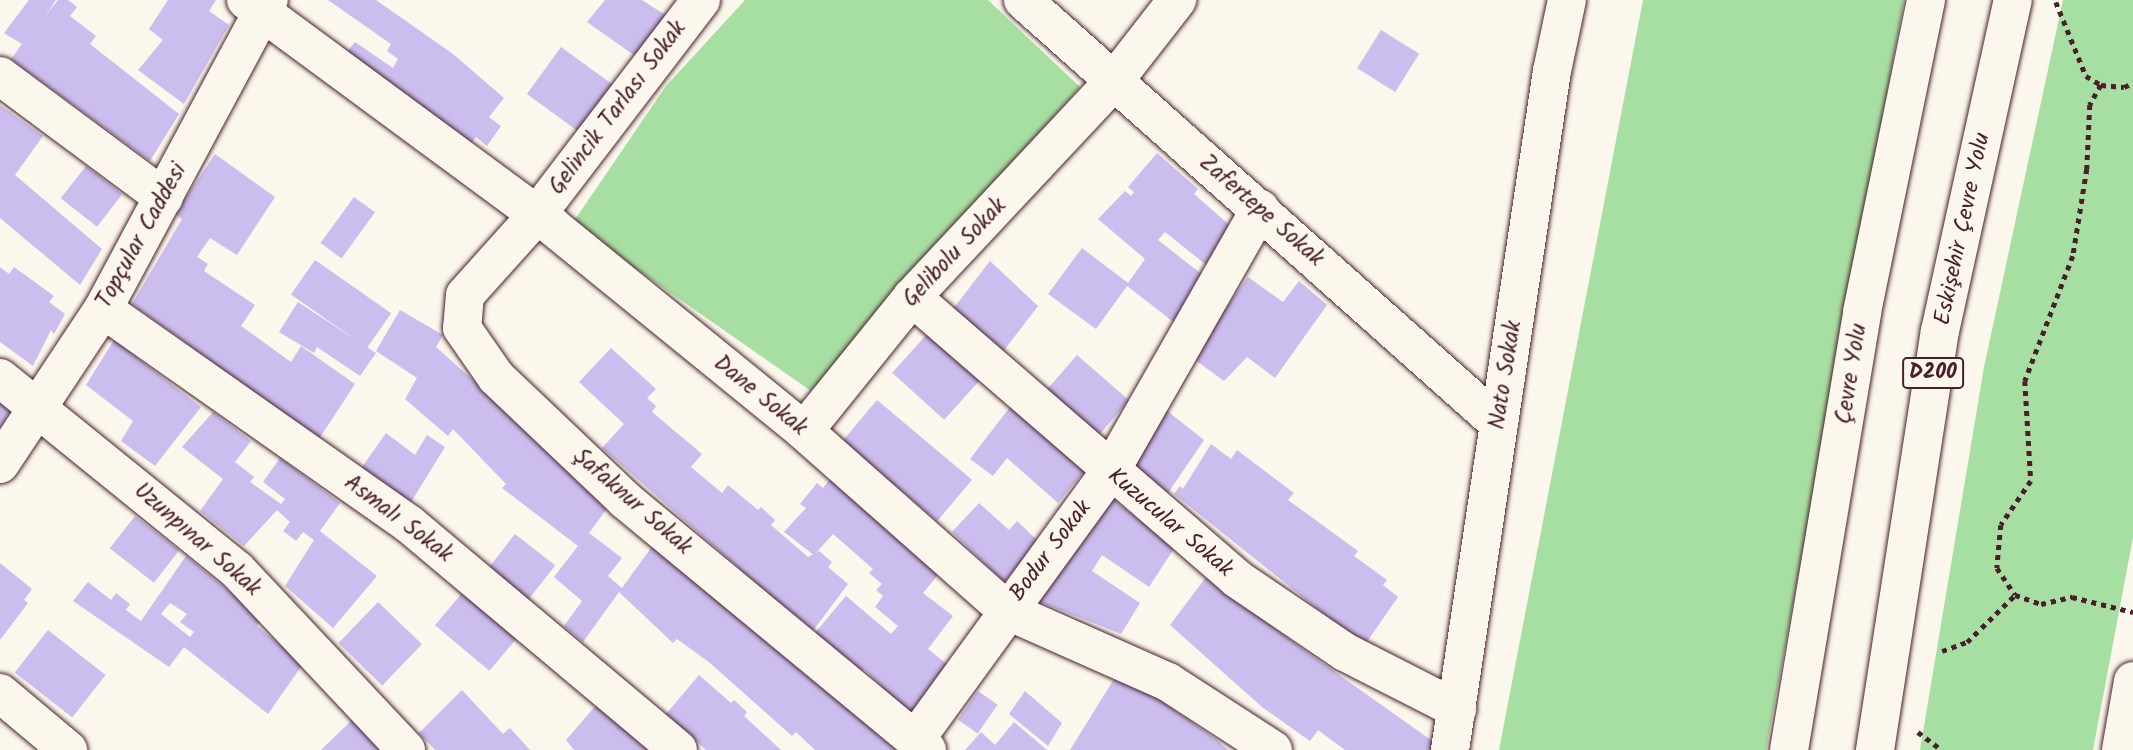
<!DOCTYPE html>
<html>
<head>
<meta charset="utf-8">
<style>
  body { margin:0 }
  #map { position:relative; width:2133px; height:750px; overflow:hidden; background:#fbf7ec; font-family:Kalam,sans-serif }
  div>[style] { position:absolute }
  [style*='--x'] { left:calc(var(--x)*1px); top:calc(var(--y)*1px); width:calc(var(--w)*1px); rotate:calc(var(--a)*1deg) }
  .green>* { inset:0; background:#a7dfa3 }
  .building>* { inset:0; background:#cbbdee; transform-origin:0 0 }
  .path>* { height:4.5px; margin-top:-2.25px; transform-origin:0; background:repeating-linear-gradient(90deg,#4a1f2b 0 5px,transparent 0 10px) }
  .roads { filter:drop-shadow(0 0 2px #4a1f2b) drop-shadow(0 0 2px #4a1f2b) }
  .street>* { height:38px; margin:-19px; padding:0 19px; transform-origin:19px; border-radius:19px; background:#fbf7ec }
  .secondary>* { height:38px; margin:-19px; padding:0 19px; transform-origin:19px; border-radius:19px; background:#fbf7ec }
  .highway>* { height:38px; margin:-19px; padding:0 19px; transform-origin:19px; border-radius:19px; background:#fbf7ec }
  span { translate:-50% -50%; white-space:nowrap; text-align:center; line-height:1.15; -webkit-text-stroke:7px #fbf7ec; paint-order:stroke }
  .shield-label span { padding:2px 5px; background:#fbf7ec; border:2px solid; border-radius:5px; -webkit-text-stroke-width:0 }
  .shield-label { font-size:21px; color:#4a1f2b; font-weight:700 }
  .street-label { font-size:23px; color:#4a1f2b }
</style>
</head>
<body>
<div id="map">
  <div class="green">
    <div style="clip-path:polygon(745px 0,988px 0,1080px 87px,811px 391px,572px 224px,666px 86px)"></div>
    <div style="clip-path:polygon(1643px 0,1904px 0,1766px 750px,1499px 750px)"></div>
    <div style="clip-path:polygon(2063px 0,2133px 0,2133px 537px,2093px 750px,1920px 750px,1984px 367px)"></div>
  </div>
  <div class="building">
    <div style="clip-path:polygon(29px 0,56px 0,45px 16px,58px 0,68px 0,77px 7px,70px 16px,96px 36px,90px 44px,179px 114px,150px 161px,11px 59px,22px 44px,4px 33px)"></div>
    <div style="clip-path:polygon(168px 0,216px 0,209px 11px,229px 25px,184px 104px,138px 70px,163px 40px,149px 29px)"></div>
    <div style="clip-path:polygon(328px 0,376px 0,453px 54px,504px 98px,489px 117px,501px 126px,487px 146px,476px 137px,470px 145px,346px 53px,355px 42px,393px 68px,398px 59px,387px 51px,391px 44px)"></div>
    <div style="clip-path:polygon(605px 0,642px 0,670px 18px,638px 58px,587px 22px)"></div>
    <div style="left:1381px;top:30px;width:45px;height:45px;rotate:32deg"></div>
    <div style="left:561px;top:47px;width:65px;height:58px;rotate:36deg"></div>
    <div style="clip-path:polygon(0 105px,43px 136px,15px 175px,102px 249px,80px 285px,0 218px)"></div>
    <div style="clip-path:polygon(1157px 153px,1198px 189px,1194px 194px,1235px 230px,1210px 268px,1165px 232px,1158px 240px,1204px 276px,1175px 323px,1127px 286px,1096px 329px,1048px 294px,1082px 248px,1128px 283px,1145px 259px,1098px 219px,1125px 191px,1131px 196px,1134px 192px,1128px 187px)"></div>
    <div style="clip-path:polygon(215px 154px,275px 197px,237px 255px,210px 238px,197px 257px,208px 264px,204px 271px,255px 305px,241px 326px,291px 362px,301px 346px,355px 384px,319px 439px,132px 304px,182px 219px,175px 214px)"></div>
    <div style="left:86px;top:166px;width:46px;height:41px;rotate:38deg"></div>
    <div style="left:354px;top:197px;width:26px;height:57px;rotate:36deg"></div>
    <div style="left:315px;top:260px;width:93px;height:42px;rotate:35deg"></div>
    <div style="clip-path:polygon(990px 261px,1038px 306px,1002px 353px,953px 309px)"></div>
    <div style="clip-path:polygon(0 267px,9px 274px,14px 267px,54px 296px,49px 302px,65px 314px,54px 334px,51px 330px,33px 366px,0 342px)"></div>
    <div style="clip-path:polygon(1248px 277px,1283px 302px,1299px 281px,1327px 305px,1275px 378px,1247px 357px,1224px 381px,1191px 357px)"></div>
    <div style="clip-path:polygon(298px 302px,376px 353px,360px 376px,317px 347px,314px 353px,279px 332px)"></div>
    <div style="clip-path:polygon(400px 310px,443px 335px,436px 347px,611px 503px,589px 533px,622px 558px,608px 576px,622px 588px,656px 541px,896px 750px,815px 750px,796px 732px,792px 736px,710px 663px,677px 639px,673px 643px,619px 592px,583px 642px,564px 626px,582px 601px,554px 577px,578px 546px,502px 488px,506px 484px,453px 429px,448px 436px,405px 399px,417px 378px,376px 351px)"></div>
    <div style="left:929px;top:332px;width:70px;height:55px;rotate:42deg"></div>
    <div style="clip-path:polygon(114px 340px,201px 407px,155px 466px,121px 441px,133px 421px,86px 385px)"></div>
    <div style="clip-path:polygon(611px 348px,656px 389px,647px 398px,656px 406px,652px 412px,702px 454px,691px 467px,722px 493px,728px 485px,758px 510px,761px 507px,775px 520px,771px 525px,808px 557px,819px 551px,832px 562px,828px 567px,848px 584px,812px 632px,602px 448px,624px 424px,579px 382px)"></div>
    <div style="left:1077px;top:355px;width:69px;height:49px;rotate:41deg"></div>
    <div style="clip-path:polygon(0 390px,15px 402px,0 428px)"></div>
    <div style="left:877px;top:400px;width:124px;height:54px;rotate:40deg"></div>
    <div style="clip-path:polygon(1161px 406px,1204px 440px,1168px 493px,1127px 460px)"></div>
    <div style="clip-path:polygon(1010px 407px,1085px 470px,1058px 503px,1007px 458px,993px 476px,970px 459px)"></div>
    <div style="clip-path:polygon(213px 412px,251px 441px,235px 462px,254px 477px,250px 482px,281px 504px,285px 499px,263px 482px,280px 458px,340px 503px,320px 531px,377px 576px,333px 628px,285px 586px,314px 540px,303px 532px,296px 541px,283px 531px,290px 522px,277px 510px,244px 546px,200px 511px,223px 479px,182px 447px)"></div>
    <div style="clip-path:polygon(386px 433px,415px 455px,427px 435px,445px 447px,408px 507px,360px 470px)"></div>
    <div style="clip-path:polygon(1211px 444px,1231px 459px,1237px 450px,1294px 493px,1288px 500px,1358px 551px,1354px 556px,1387px 580px,1383px 585px,1398px 597px,1364px 646px,1174px 494px,1180px 486px,1183px 489px)"></div>
    <div style="clip-path:polygon(832px 476px,942px 570px,923px 593px,953px 616px,928px 649px,953px 669px,911px 715px,864px 669px,859px 673px,814px 634px,846px 596px,891px 634px,898px 626px,875px 607px,883px 596px,876px 590px,882px 584px,869px 573px,873px 569px,833px 534px,814px 555px,784px 532px,806px 508px,800px 504px,817px 483px,823px 488px)"></div>
    <div style="clip-path:polygon(1111px 498px,1175px 547px,1149px 587px,1102px 555px,1092px 571px,1140px 603px,1121px 634px,1035px 600px)"></div>
    <div style="clip-path:polygon(979px 503px,1009px 530px,1017px 521px,1039px 542px,1004px 582px,952px 532px)"></div>
    <div style="left:135px;top:516px;width:56px;height:41px;rotate:38deg"></div>
    <div style="left:515px;top:534px;width:51px;height:44px;rotate:38deg"></div>
    <div style="clip-path:polygon(evenodd,186px 556px,262px 618px,257px 626px,303px 664px,268px 714px,184px 647px,169px 667px,73px 601px,88px 582px,111px 600px,116px 593px,130px 604px,126px 610px,141px 621px,186px 556px,170px 603px,187px 614px,180px 622px,194px 632px,190px 637px,161px 614px,170px 603px)"></div>
    <div style="clip-path:polygon(0 563px,32px 589px,24px 600px,28px 603px,0 640px)"></div>
    <div style="clip-path:polygon(1206px 577px,1304px 650px,1445px 750px,1345px 750px,1318px 730px,1310px 741px,1262px 707px,1170px 625px)"></div>
    <div style="left:462px;top:593px;width:71px;height:42px;rotate:40deg"></div>
    <div style="left:378px;top:602px;width:61px;height:57px;rotate:44deg"></div>
    <div style="left:48px;top:630px;width:73px;height:54px;rotate:38deg"></div>
    <div style="clip-path:polygon(1119px 671px,1217px 740px,1228px 750px,1070px 750px)"></div>
    <div style="clip-path:polygon(699px 675px,731px 703px,734px 700px,747px 712px,744px 716px,781px 750px,706px 750px,666px 714px)"></div>
    <div style="clip-path:polygon(462px 690px,503px 734px,510px 728px,530px 750px,435px 750px,419px 733px)"></div>
    <div style="left:978px;top:691px;width:24px;height:35px;rotate:35deg"></div>
    <div style="clip-path:polygon(1025px 691px,1062px 723px,1048px 746px,1009px 714px)"></div>
    <div style="clip-path:polygon(598px 703px,641px 745px,644px 741px,654px 750px,574px 750px,566px 740px)"></div>
    <div style="clip-path:polygon(353px 719px,382px 750px,321px 750px)"></div>
    <div style="clip-path:polygon(1014px 722px,1047px 750px,965px 750px,981px 732px,995px 745px)"></div>
  </div>
  <div class="path">
    <div style="--x:2056;--y:2;--w:80;--a:67.9"></div>
    <div style="--x:2086;--y:76;--w:17;--a:31"></div>
    <div style="--x:2101;--y:85;--w:23;--a:5"></div>
    <div style="--x:2124;--y:87;--w:10;--a:-24"></div>
    <div style="--x:2101;--y:85;--w:23;--a:119"></div>
    <div style="--x:2090;--y:105;--w:64;--a:92.7"></div>
    <div style="--x:2087;--y:169;--w:88;--a:99.1"></div>
    <div style="--x:2073;--y:256;--w:134;--a:111"></div>
    <div style="--x:2025;--y:381;--w:100;--a:86.6"></div>
    <div style="--x:2031;--y:481;--w:53;--a:124.3"></div>
    <div style="--x:2001;--y:525;--w:43;--a:95.3"></div>
    <div style="--x:1997;--y:568;--w:32;--a:56"></div>
    <div style="--x:2015;--y:595;--w:28;--a:19"></div>
    <div style="--x:2041;--y:604;--w:32;--a:-13"></div>
    <div style="--x:2072;--y:597;--w:63;--a:13.8"></div>
    <div style="--x:1942;--y:651;--w:27;--a:-20"></div>
    <div style="--x:1967;--y:642;--w:67;--a:-44.4"></div>
    <div style="--x:1918;--y:732;--w:30;--a:37"></div>
  </div>
  <div class="roads">
    <div class="street">
      <div style="--x:246;--y:0;--w:380;--a:36.4"></div>
      <div style="--x:552;--y:226;--w:325;--a:39.1"></div>
      <div style="--x:804;--y:431;--w:270;--a:41.5"></div>
      <div style="--x:1006;--y:610;--w:177;--a:24"></div>
      <div style="--x:1168;--y:682;--w:125;--a:32.9"></div>
      <div style="--x:701;--y:0;--w:272;--a:127.4"></div>
      <div style="--x:536;--y:216;--w:106;--a:131.9"></div>
      <div style="--x:465;--y:295;--w:33;--a:95"></div>
      <div style="--x:462;--y:328;--w:60;--a:55.2"></div>
      <div style="--x:496;--y:377;--w:178;--a:43.6"></div>
      <div style="--x:625;--y:500;--w:392;--a:39.6"></div>
      <div style="--x:1023;--y:0;--w:637;--a:41.69"></div>
      <div style="--x:0;--y:76;--w:204;--a:36.6"></div>
      <div style="--x:912;--y:297;--w:430;--a:40.9"></div>
      <div style="--x:1237;--y:579;--w:130;--a:34.1"></div>
      <div style="--x:1345;--y:652;--w:126;--a:27"></div>
      <div style="--x:103;--y:309;--w:374;--a:35.1"></div>
      <div style="--x:409;--y:524;--w:351;--a:40"></div>
      <div style="--x:0;--y:378;--w:305;--a:39"></div>
      <div style="--x:237;--y:570;--w:247;--a:46.8"></div>
      <div style="--x:804;--y:431;--w:172;--a:-51.1"></div>
      <div style="--x:912;--y:297;--w:296;--a:-46.9"></div>
      <div style="--x:1114;--y:81;--w:103;--a:-52.1"></div>
      <div style="--x:0;--y:693;--w:89;--a:40"></div>
      <div style="--x:915;--y:740;--w:331;--a:-54"></div>
      <div style="--x:1110;--y:472;--w:303;--a:-60.3"></div>
      <div style="--x:1450;--y:750;--w:687;--a:-81.46"></div>
      <div style="--x:1552;--y:71;--w:73;--a:-78.1"></div>
      <div style="--x:2121;--y:750;--w:70;--a:-80.1"></div>
    </div>
    <div class="secondary">
      <div style="--x:0;--y:464;--w:186;--a:-56.4"></div>
      <div style="--x:103;--y:309;--w:351;--a:-61.8"></div>
    </div>
    <div class="highway">
      <div style="--x:1789;--y:750;--w:444;--a:-80.5"></div>
      <div style="--x:1862;--y:312;--w:318;--a:-78.4"></div>
      <div style="--x:1875;--y:750;--w:424;--a:-81.2"></div>
      <div style="--x:1940;--y:331;--w:339;--a:-77.6"></div>
    </div>
  </div>
  <div class="shield-label">
    <span style="left:1933px;top:373px">D200</span>
  </div>
  <div class="street-label">
    <span style="left:618px;top:108px;rotate:-53deg">Gelincik Tarlası Sokak</span>
    <span style="left:1261px;top:211px;rotate:41deg">Zafertepe Sokak</span>
    <span style="left:1963px;top:229px;rotate:-78deg">Eskişehir Çevre Yolu</span>
    <span style="left:142px;top:236px;rotate:-61deg">Topçular Caddesi</span>
    <span style="left:955px;top:253px;rotate:-47deg">Gelibolu Sokak</span>
    <span style="left:1852px;top:374px;rotate:-81deg">Çevre Yolu</span>
    <span style="left:1506px;top:375px;rotate:-81deg">Nato Sokak</span>
    <span style="left:760px;top:396px;rotate:39deg">Dane Sokak</span>
    <span style="left:632px;top:502px;rotate:41deg">Şafaknur Sokak</span>
    <span style="left:398px;top:519px;rotate:37deg">Asmalı Sokak</span>
    <span style="left:1170px;top:523px;rotate:40deg">Kuzucular Sokak</span>
    <span style="left:197px;top:540px;rotate:41deg">Uzunpınar Sokak</span>
    <span style="left:1051px;top:551px;rotate:-53deg">Bodur Sokak</span>
  </div>
</div>
</body>
</html>
